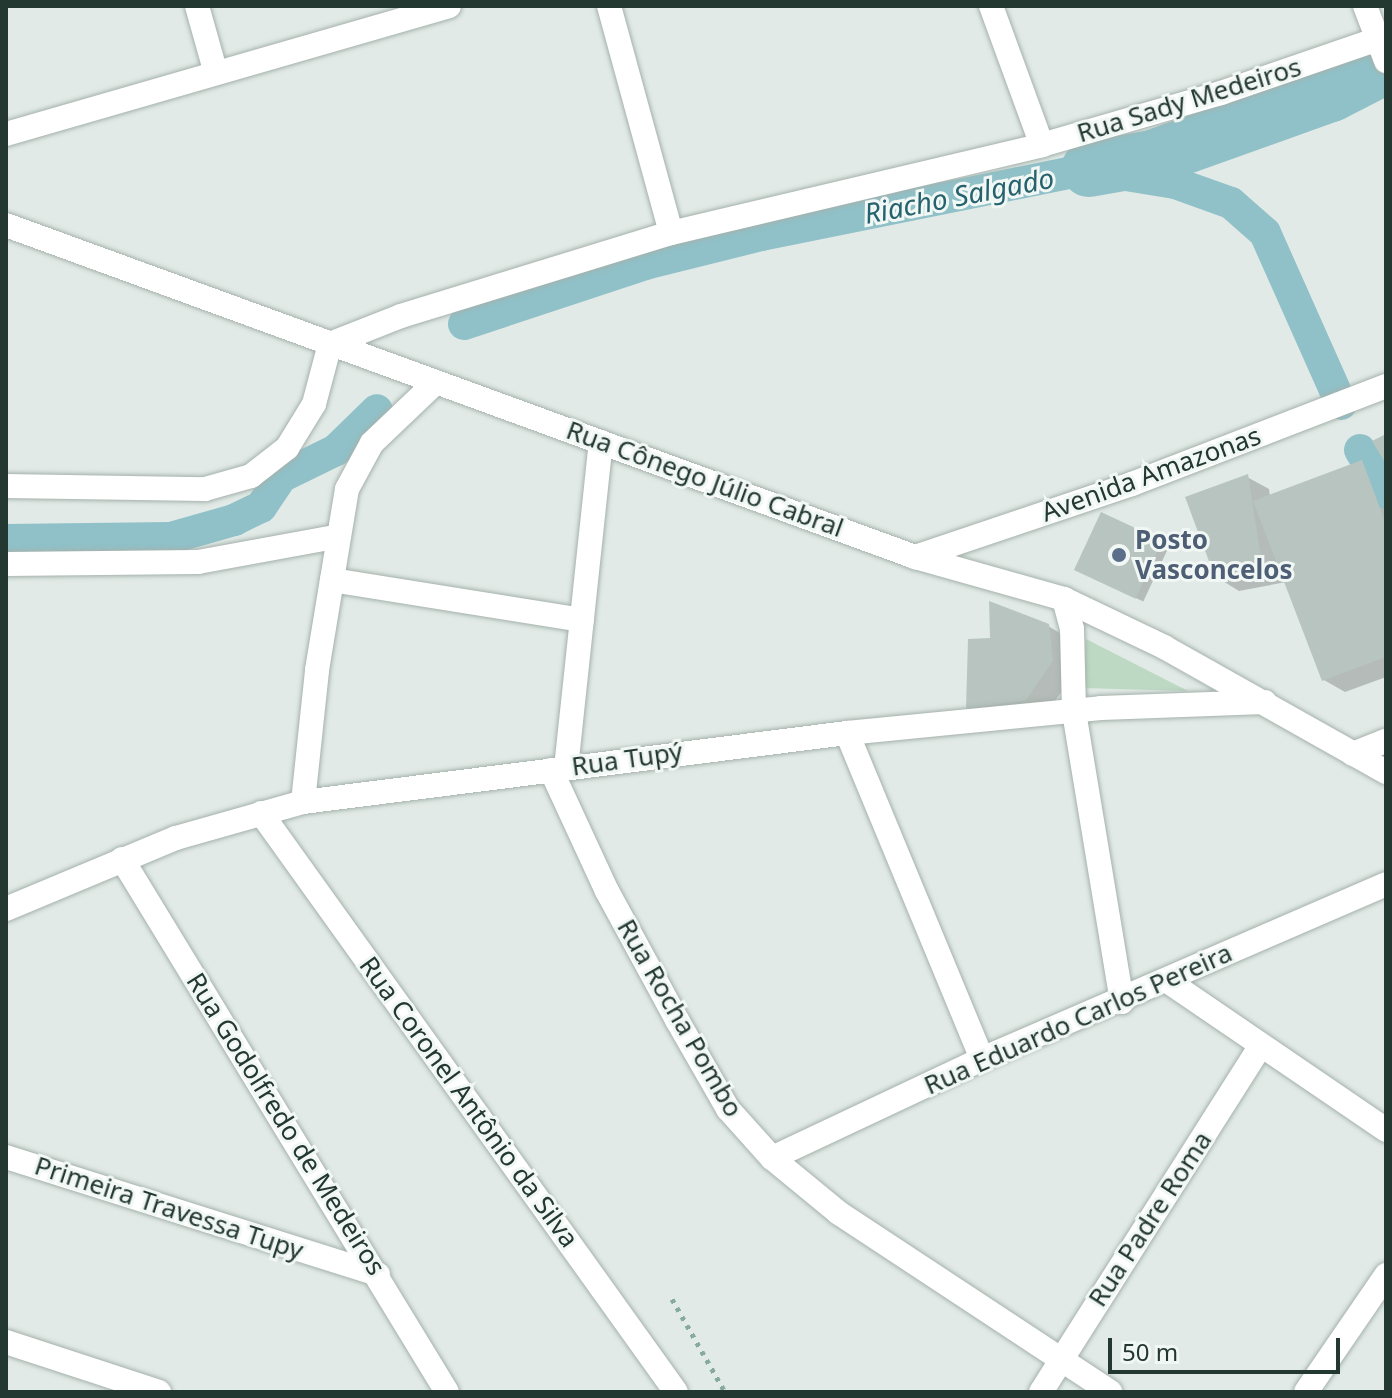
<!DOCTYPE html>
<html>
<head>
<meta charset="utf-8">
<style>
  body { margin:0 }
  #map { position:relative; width:1392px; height:1398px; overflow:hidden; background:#e1eae6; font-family:"Noto Sans",sans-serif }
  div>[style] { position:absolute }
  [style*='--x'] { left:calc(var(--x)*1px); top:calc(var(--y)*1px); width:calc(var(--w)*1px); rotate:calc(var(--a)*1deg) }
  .green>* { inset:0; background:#bdd9c4 }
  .shadow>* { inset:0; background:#0003; transform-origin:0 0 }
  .canal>* { height:32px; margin:-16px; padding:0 16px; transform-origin:16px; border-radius:16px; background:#90c1c8 }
  .river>* { height:56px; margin:-28px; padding:0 28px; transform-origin:28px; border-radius:28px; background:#90c1c8 }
  .building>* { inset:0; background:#b7c4bf; transform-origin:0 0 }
  .path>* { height:5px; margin-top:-2.5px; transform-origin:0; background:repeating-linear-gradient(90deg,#86aa9e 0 4px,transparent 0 10px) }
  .roads { filter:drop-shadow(0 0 2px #a5b1ac) drop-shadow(0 0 2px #a5b1ac) }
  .street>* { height:24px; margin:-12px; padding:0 12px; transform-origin:12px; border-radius:12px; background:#fff }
  .secondary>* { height:24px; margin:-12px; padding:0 12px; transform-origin:12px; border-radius:12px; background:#fff }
  .dots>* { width:22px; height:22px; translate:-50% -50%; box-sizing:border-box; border:4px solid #f1f7f4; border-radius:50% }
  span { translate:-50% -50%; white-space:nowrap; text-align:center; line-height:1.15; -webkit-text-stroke:6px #f1f7f4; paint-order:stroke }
  .street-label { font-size:26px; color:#243832 }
  .service-label { font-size:26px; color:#4e5e75; font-weight:700 }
  .left { translate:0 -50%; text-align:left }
  .water-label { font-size:28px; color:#25626d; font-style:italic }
  .frame { position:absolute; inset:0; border:8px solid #243832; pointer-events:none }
  .scale { position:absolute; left:1108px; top:1338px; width:232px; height:36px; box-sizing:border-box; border:4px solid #243832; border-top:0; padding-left:10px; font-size:24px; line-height:28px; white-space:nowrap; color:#243832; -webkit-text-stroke:6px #f1f7f4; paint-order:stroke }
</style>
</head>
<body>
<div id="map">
  <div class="green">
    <div style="clip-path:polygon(1086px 639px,1188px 691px,1081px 688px)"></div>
  </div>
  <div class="shadow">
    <div style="clip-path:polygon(1361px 462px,1383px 475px,1386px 483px,1386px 677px,1345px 692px,1324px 680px,1286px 582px,1239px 591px,1218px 578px,1247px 477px,1269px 489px,1270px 497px)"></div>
    <div style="left:1102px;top:515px;width:74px;height:61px;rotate:25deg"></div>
    <div style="clip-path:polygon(1048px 626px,1070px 639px,1074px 674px,1048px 711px,989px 720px,968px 708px,993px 640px)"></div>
  </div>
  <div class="canal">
    <div style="--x:464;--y:324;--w:191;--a:-18.3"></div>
    <div style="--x:645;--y:264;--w:120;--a:-14"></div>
    <div style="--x:761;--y:235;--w:335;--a:-11.4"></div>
    <div style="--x:1089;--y:169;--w:87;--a:9.2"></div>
    <div style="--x:1175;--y:183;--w:59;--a:19.7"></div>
    <div style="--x:1231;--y:203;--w:45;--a:41.4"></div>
    <div style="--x:1265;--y:233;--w:187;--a:66"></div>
    <div style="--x:1360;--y:450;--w:50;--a:58.8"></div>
    <div style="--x:6;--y:540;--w:165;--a:-0.7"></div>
    <div style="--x:171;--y:538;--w:66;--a:-15.9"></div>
    <div style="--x:234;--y:520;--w:30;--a:-26"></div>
    <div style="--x:261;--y:507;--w:36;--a:-56"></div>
    <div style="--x:281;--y:477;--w:61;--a:-26.1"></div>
    <div style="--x:336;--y:450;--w:57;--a:-44.3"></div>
  </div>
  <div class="river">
    <div style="--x:1089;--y:169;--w:64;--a:-9.9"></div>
    <div style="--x:1152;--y:158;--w:190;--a:-19.7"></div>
    <div style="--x:1331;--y:94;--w:62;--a:-27"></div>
  </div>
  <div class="building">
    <div style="clip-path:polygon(1386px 434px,1386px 464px,1372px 441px)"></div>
    <div style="clip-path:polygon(1362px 460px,1386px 524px,1386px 657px,1322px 681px,1253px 501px)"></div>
    <div style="clip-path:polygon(1248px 474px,1263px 570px,1216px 580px,1185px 497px)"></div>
    <div style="left:1101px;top:512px;width:68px;height:64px;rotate:25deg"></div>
    <div style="clip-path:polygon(989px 601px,1049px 624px,1053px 661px,1026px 700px,966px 709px,968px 639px,990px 638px)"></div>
  </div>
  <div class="path">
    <div style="--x:672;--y:1299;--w:107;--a:60.3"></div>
  </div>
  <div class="roads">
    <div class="street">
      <div style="--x:991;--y:6;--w:148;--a:69.9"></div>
      <div style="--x:1365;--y:6;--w:59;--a:69.1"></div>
      <div style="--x:6;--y:486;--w:199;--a:0.9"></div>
      <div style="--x:205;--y:489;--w:48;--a:-15.8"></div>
      <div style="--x:251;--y:476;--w:46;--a:-37.9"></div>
      <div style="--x:287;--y:448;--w:52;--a:-58.5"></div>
      <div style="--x:314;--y:404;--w:62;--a:-75.1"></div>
      <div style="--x:330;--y:344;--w:76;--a:-21.5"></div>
      <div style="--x:401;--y:316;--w:282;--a:-17.1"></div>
      <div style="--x:671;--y:233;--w:381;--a:-13.3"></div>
      <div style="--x:1042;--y:145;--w:186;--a:-16.2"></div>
      <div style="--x:1221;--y:93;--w:166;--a:-19"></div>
      <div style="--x:915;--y:557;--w:229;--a:-18.6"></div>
      <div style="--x:1132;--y:484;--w:272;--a:-21.1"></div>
      <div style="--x:6;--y:564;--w:192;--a:-0.6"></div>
      <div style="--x:198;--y:562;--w:143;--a:-10.4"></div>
      <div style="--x:332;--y:580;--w:253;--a:9.1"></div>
      <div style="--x:1064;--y:599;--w:31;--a:75"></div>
      <div style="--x:1072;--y:629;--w:83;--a:88.6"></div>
      <div style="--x:1074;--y:712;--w:294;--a:80.6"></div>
      <div style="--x:847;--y:733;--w:353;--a:67.5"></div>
      <div style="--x:1353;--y:754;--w:35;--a:-22"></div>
      <div style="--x:566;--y:768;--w:328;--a:-83.9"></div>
      <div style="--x:551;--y:770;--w:133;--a:65.2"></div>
      <div style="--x:607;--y:891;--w:147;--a:61.5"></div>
      <div style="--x:677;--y:1020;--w:103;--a:60.2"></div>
      <div style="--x:728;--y:1109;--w:66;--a:48.1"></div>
      <div style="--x:772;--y:1158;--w:87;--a:39.4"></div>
      <div style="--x:839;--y:1213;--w:325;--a:33.4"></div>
      <div style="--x:303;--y:802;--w:133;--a:-83.9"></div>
      <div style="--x:317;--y:670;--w:183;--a:-80.6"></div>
      <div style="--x:347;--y:489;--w:52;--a:-61.5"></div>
      <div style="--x:372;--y:443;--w:88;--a:-43.6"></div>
      <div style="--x:261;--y:813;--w:712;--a:54.37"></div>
      <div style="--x:122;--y:859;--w:624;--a:58.63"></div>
      <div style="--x:1169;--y:982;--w:263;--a:34.3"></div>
      <div style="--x:6;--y:1157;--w:390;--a:17.5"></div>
      <div style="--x:772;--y:1158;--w:232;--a:-25.2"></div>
      <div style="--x:982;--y:1059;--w:440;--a:-23.4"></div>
      <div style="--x:6;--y:1342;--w:161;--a:18.1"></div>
      <div style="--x:1041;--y:1392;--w:410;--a:-57.6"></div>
      <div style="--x:1306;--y:1392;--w:142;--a:-55.6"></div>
    </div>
    <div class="secondary">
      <div style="--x:197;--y:6;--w:66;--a:74.3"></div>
      <div style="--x:609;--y:6;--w:235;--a:74.7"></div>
      <div style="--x:6;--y:134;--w:461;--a:-16.1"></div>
      <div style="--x:6;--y:225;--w:968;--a:20.06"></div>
      <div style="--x:915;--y:557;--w:155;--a:15.7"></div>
      <div style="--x:1064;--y:599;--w:111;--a:25.6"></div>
      <div style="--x:1164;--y:647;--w:255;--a:29.4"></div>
      <div style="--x:6;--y:909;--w:184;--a:-22.7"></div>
      <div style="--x:176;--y:838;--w:132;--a:-15.8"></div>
      <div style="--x:303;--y:802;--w:548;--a:-7.23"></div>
      <div style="--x:847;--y:733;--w:255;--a:-5.6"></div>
      <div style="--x:1101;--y:708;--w:164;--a:-2.1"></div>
    </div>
  </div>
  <div class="dots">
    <div style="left:1119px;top:555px;background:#5c6f8a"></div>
  </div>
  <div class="street-label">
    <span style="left:1189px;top:100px;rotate:-17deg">Rua Sady Medeiros</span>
    <span style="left:1151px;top:474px;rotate:-20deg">Avenida Amazonas</span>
    <span style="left:705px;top:479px;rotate:20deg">Rua Cônego Júlio Cabral</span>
    <span style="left:627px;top:759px;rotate:-8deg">Rua Tupý</span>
    <span style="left:680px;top:1018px;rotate:60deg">Rua Rocha Pombo</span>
    <span style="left:1078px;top:1019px;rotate:-24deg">Rua Eduardo Carlos Pereira</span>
    <span style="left:469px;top:1102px;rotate:54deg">Rua Coronel Antônio da Silva</span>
    <span style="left:286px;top:1124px;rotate:58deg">Rua Godolfredo de Medeiros</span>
    <span style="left:169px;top:1208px;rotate:18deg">Primeira Travessa Tupy</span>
    <span style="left:1150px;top:1219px;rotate:-57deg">Rua Padre Roma</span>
  </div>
  <div class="service-label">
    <span class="left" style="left:1135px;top:555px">Posto<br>Vasconcelos</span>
  </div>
  <div class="water-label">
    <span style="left:959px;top:195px;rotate:-11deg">Riacho Salgado</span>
  </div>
  <div class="frame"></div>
  <div class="scale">50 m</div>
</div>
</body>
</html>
